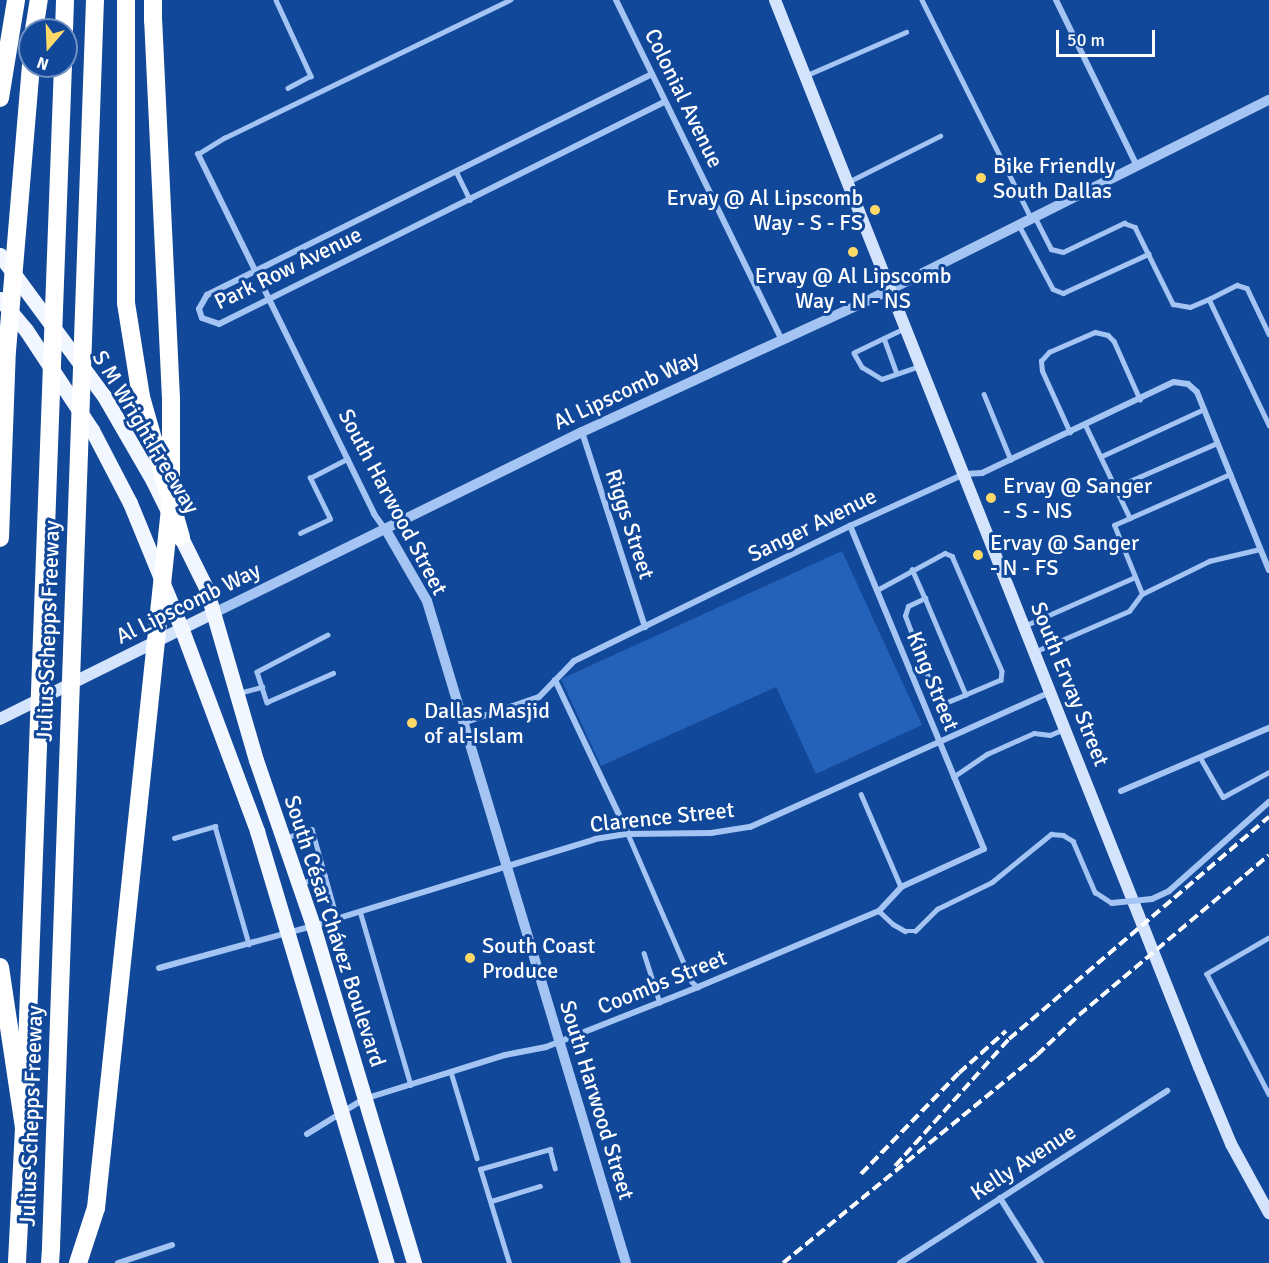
<!DOCTYPE html>
<html>
<head>
<meta charset="utf-8">
<style>
  body { margin:0 }
  #map { position:relative; width:1269px; height:1263px; overflow:hidden; background:#11489a; font-family:Signika,sans-serif }
  div>[style] { position:absolute }
  [style*='--x'] { left:calc(var(--x)*1px); top:calc(var(--y)*1px); width:calc(var(--w)*1px); rotate:calc(var(--a)*1deg) }
  .green>* { inset:0; background:#2461b8 }
  .service>* { height:4.5px; margin:-2.25px; padding:0 2.25px; transform-origin:2.25px; border-radius:2.25px; background:#a4c5f4 }
  .minor>* { height:6px; margin:-3px; padding:0 3px; transform-origin:3px; border-radius:3px; background:#a4c5f4 }
  .tertiary>* { height:10px; margin:-5px; padding:0 5px; transform-origin:5px; border-radius:5px; background:#a4c5f4 }
  .secondary>* { height:12px; margin:-6px; padding:0 6px; transform-origin:6px; border-radius:6px; background:#d4e4fd }
  .primary>* { height:15px; margin:-7.5px; padding:0 7.5px; transform-origin:7.5px; border-radius:7.5px; background:#f1f6ff }
  .motorway>* { height:18px; margin:-9px; padding:0 9px; transform-origin:9px; border-radius:9px; background:#fff }
  .rail>* { height:4px; margin-top:-2px; transform-origin:0; background:repeating-linear-gradient(90deg,#fff 0 10px,transparent 0 14.5px) }
  .minor-bridge>* { height:6px; margin:-3px; padding:0 3px; transform-origin:3px; border-radius:3px; background:#a4c5f4 }
  .motorway-bridge>* { height:18px; margin:-9px; padding:0 9px; transform-origin:9px; border-radius:9px; background:#fff }
  .dots>* { width:16px; height:16px; translate:-50% -50%; box-sizing:border-box; border:3px solid #11489a; border-radius:50% }
  span { translate:-50% -50%; white-space:nowrap; text-align:center; line-height:1.15; -webkit-text-stroke:6px #11489a; paint-order:stroke }
  .street-label { font-size:22px; color:#fff }
  .poi-label { font-size:22px; color:#fff }
  .left { translate:0 -50%; text-align:left }
  .right { translate:-100% -50%; text-align:right }
  .north { position:absolute; left:18px; top:18px; width:60px; height:60px; box-sizing:border-box; background:#11489a; border:2px solid #7091c2; border-radius:50%; rotate:199deg; font-size:16px; font-weight:700; line-height:24px; text-align:center; color:#fff }
  .north::after { content:''; display:block; margin:auto; width:21px; height:27px; background:#ffd967; clip-path:polygon(50% 0,100% 100%,50% 72%,0 100%) }
  .scale { position:absolute; left:1056px; top:30px; width:99px; height:27px; box-sizing:border-box; border:3px solid #fff; border-top:0; padding-left:8px; font-size:18px; line-height:21px; white-space:nowrap; color:#fff; -webkit-text-stroke:4px #11489a; paint-order:stroke }
</style>
</head>
<body>
<div id="map">
  <div class="green">
    <div style="clip-path:polygon(842px 551px,922px 725px,816px 774px,776px 687px,601px 766px,561px 679px)"></div>
  </div>
  <div class="service">
    <div style="--x:276;--y:0;--w:84;--a:65.3"></div>
    <div style="--x:311;--y:76;--w:26;--a:152"></div>
    <div style="--x:922;--y:0;--w:241;--a:63.4"></div>
    <div style="--x:807;--y:75;--w:108;--a:-23.5"></div>
    <div style="--x:198;--y:154;--w:31;--a:-32"></div>
    <div style="--x:224;--y:138;--w:318;--a:-25.8"></div>
    <div style="--x:456;--y:171;--w:32;--a:64"></div>
    <div style="--x:848;--y:182;--w:103;--a:-26.6"></div>
    <div style="--x:1035;--y:217;--w:36;--a:63"></div>
    <div style="--x:1051;--y:249;--w:12;--a:14"></div>
    <div style="--x:1063;--y:252;--w:68;--a:-25.4"></div>
    <div style="--x:1124;--y:223;--w:12;--a:20"></div>
    <div style="--x:1135;--y:227;--w:86;--a:63.7"></div>
    <div style="--x:1173;--y:304;--w:17;--a:10"></div>
    <div style="--x:1190;--y:307;--w:21;--a:-23"></div>
    <div style="--x:1209;--y:299;--w:140;--a:64.5"></div>
    <div style="--x:1019;--y:225;--w:72;--a:62"></div>
    <div style="--x:1053;--y:289;--w:11;--a:22"></div>
    <div style="--x:1063;--y:293;--w:94;--a:-24.6"></div>
    <div style="--x:1209;--y:299;--w:31;--a:-27"></div>
    <div style="--x:1237;--y:285;--w:10;--a:17"></div>
    <div style="--x:1247;--y:288;--w:51;--a:64.4"></div>
    <div style="--x:904;--y:329;--w:55;--a:154.4"></div>
    <div style="--x:854;--y:353;--w:16;--a:60"></div>
    <div style="--x:862;--y:367;--w:23;--a:31"></div>
    <div style="--x:882;--y:379;--w:39;--a:-19"></div>
    <div style="--x:884;--y:338;--w:37;--a:70"></div>
    <div style="--x:984;--y:394;--w:71;--a:67.8"></div>
    <div style="--x:1086;--y:426;--w:102;--a:64.4"></div>
    <div style="--x:1070;--y:433;--w:68;--a:-114.3"></div>
    <div style="--x:1042;--y:371;--w:10;--a:-96"></div>
    <div style="--x:1041;--y:361;--w:12;--a:-48"></div>
    <div style="--x:1049;--y:352;--w:50;--a:-23.5"></div>
    <div style="--x:1095;--y:332;--w:13;--a:13"></div>
    <div style="--x:1108;--y:335;--w:8;--a:45"></div>
    <div style="--x:1114;--y:341;--w:64;--a:65.9"></div>
    <div style="--x:1102;--y:456;--w:112;--a:-24.7"></div>
    <div style="--x:1116;--y:487;--w:110;--a:-23.5"></div>
    <div style="--x:300;--y:533;--w:33;--a:-25"></div>
    <div style="--x:330;--y:519;--w:46;--a:-116"></div>
    <div style="--x:310;--y:478;--w:42;--a:-27.2"></div>
    <div style="--x:912;--y:569;--w:32;--a:66"></div>
    <div style="--x:877;--y:590;--w:77;--a:-28.6"></div>
    <div style="--x:945;--y:553;--w:8;--a:23"></div>
    <div style="--x:952;--y:556;--w:125;--a:66.5"></div>
    <div style="--x:1002;--y:671;--w:9;--a:96"></div>
    <div style="--x:1001;--y:680;--w:38;--a:157"></div>
    <div style="--x:966;--y:695;--w:29;--a:158"></div>
    <div style="--x:939;--y:706;--w:96;--a:-110.7"></div>
    <div style="--x:905;--y:616;--w:10;--a:-73"></div>
    <div style="--x:908;--y:606;--w:19;--a:-25"></div>
    <div style="--x:925;--y:598;--w:105;--a:67.1"></div>
    <div style="--x:1142;--y:594;--w:74;--a:-112.1"></div>
    <div style="--x:1114;--y:525;--w:127;--a:-23.7"></div>
    <div style="--x:1024;--y:626;--w:121;--a:-23.8"></div>
    <div style="--x:328;--y:635;--w:80;--a:152.5"></div>
    <div style="--x:257;--y:672;--w:32;--a:72"></div>
    <div style="--x:267;--y:702;--w:72;--a:-23.7"></div>
    <div style="--x:1034;--y:652;--w:103;--a:-23.3"></div>
    <div style="--x:1129;--y:611;--w:21;--a:-53"></div>
    <div style="--x:1142;--y:594;--w:75;--a:-26.2"></div>
    <div style="--x:1209;--y:561;--w:52;--a:-13.2"></div>
    <div style="--x:239;--y:693;--w:24;--a:-15"></div>
    <div style="--x:1200;--y:757;--w:46;--a:60.1"></div>
    <div style="--x:1223;--y:797;--w:52;--a:-28.5"></div>
    <div style="--x:953;--y:777;--w:41;--a:-34.1"></div>
    <div style="--x:987;--y:754;--w:51;--a:-24.1"></div>
    <div style="--x:1034;--y:733;--w:16;--a:7"></div>
    <div style="--x:1050;--y:735;--w:15;--a:-23"></div>
    <div style="--x:861;--y:794;--w:101;--a:66.7"></div>
    <div style="--x:628;--y:834;--w:161;--a:66.6"></div>
    <div style="--x:692;--y:982;--w:8;--a:40"></div>
    <div style="--x:174;--y:838;--w:43;--a:-16.3"></div>
    <div style="--x:215;--y:826;--w:123;--a:73.9"></div>
    <div style="--x:285;--y:838;--w:28;--a:-18"></div>
    <div style="--x:312;--y:829;--w:92;--a:74.3"></div>
    <div style="--x:301;--y:883;--w:25;--a:-16"></div>
    <div style="--x:360;--y:911;--w:181;--a:73.7"></div>
    <div style="--x:879;--y:911;--w:19;--a:43"></div>
    <div style="--x:893;--y:924;--w:14;--a:30"></div>
    <div style="--x:905;--y:931;--w:10;--a:0"></div>
    <div style="--x:915;--y:931;--w:31;--a:-45"></div>
    <div style="--x:937;--y:909;--w:61;--a:-26.1"></div>
    <div style="--x:992;--y:882;--w:76;--a:-39.1"></div>
    <div style="--x:1051;--y:834;--w:12;--a:5"></div>
    <div style="--x:1063;--y:835;--w:12;--a:31"></div>
    <div style="--x:1073;--y:841;--w:56;--a:66.7"></div>
    <div style="--x:1095;--y:892;--w:20;--a:33"></div>
    <div style="--x:1269;--y:938;--w:72;--a:149.9"></div>
    <div style="--x:1207;--y:974;--w:135;--a:62.7"></div>
    <div style="--x:644;--y:953;--w:52;--a:72.3"></div>
    <div style="--x:451;--y:1072;--w:90;--a:73.2"></div>
    <div style="--x:491;--y:1201;--w:51;--a:-17"></div>
    <div style="--x:509;--y:1263;--w:98;--a:-107.1"></div>
    <div style="--x:480;--y:1169;--w:73;--a:-15.9"></div>
    <div style="--x:550;--y:1149;--w:20;--a:75"></div>
  </div>
  <div class="minor">
    <div style="--x:616;--y:0;--w:379;--a:64"></div>
    <div style="--x:1056;--y:0;--w:182;--a:64"></div>
    <div style="--x:652;--y:74;--w:497;--a:153.6"></div>
    <div style="--x:207;--y:295;--w:16;--a:120"></div>
    <div style="--x:199;--y:309;--w:9;--a:72"></div>
    <div style="--x:202;--y:318;--w:18;--a:19"></div>
    <div style="--x:219;--y:324;--w:498;--a:-26.5"></div>
    <div style="--x:198;--y:154;--w:401;--a:63.9"></div>
    <div style="--x:374;--y:514;--w:19;--a:54"></div>
    <div style="--x:582;--y:432;--w:205;--a:72.1"></div>
    <div style="--x:555;--y:680;--w:170;--a:64.6"></div>
    <div style="--x:463;--y:723;--w:80;--a:-18.9"></div>
    <div style="--x:539;--y:697;--w:50;--a:-45.8"></div>
    <div style="--x:574;--y:661;--w:307;--a:-26.1"></div>
    <div style="--x:850;--y:526;--w:125;--a:-24.5"></div>
    <div style="--x:964;--y:474;--w:18;--a:-3"></div>
    <div style="--x:982;--y:473;--w:212;--a:-25.4"></div>
    <div style="--x:1174;--y:382;--w:14;--a:8"></div>
    <div style="--x:1188;--y:384;--w:12;--a:42"></div>
    <div style="--x:1197;--y:392;--w:192;--a:68"></div>
    <div style="--x:1121;--y:791;--w:161;--a:-23.1"></div>
    <div style="--x:1152;--y:899;--w:19;--a:-25"></div>
    <div style="--x:1169;--y:891;--w:134;--a:-41.7"></div>
    <div style="--x:159;--y:968;--w:160;--a:-15.3"></div>
    <div style="--x:313;--y:926;--w:295;--a:-17.1"></div>
    <div style="--x:595;--y:839;--w:33;--a:-9"></div>
    <div style="--x:628;--y:834;--w:83;--a:-0.7"></div>
    <div style="--x:711;--y:833;--w:39;--a:-9"></div>
    <div style="--x:750;--y:827;--w:329;--a:-24.2"></div>
    <div style="--x:307;--y:1134;--w:67;--a:-31.6"></div>
    <div style="--x:364;--y:1099;--w:148;--a:-17.3"></div>
    <div style="--x:505;--y:1055;--w:42;--a:-11"></div>
    <div style="--x:546;--y:1047;--w:163;--a:-21.5"></div>
    <div style="--x:698;--y:987;--w:196;--a:-22.8"></div>
    <div style="--x:879;--y:911;--w:33;--a:-47"></div>
    <div style="--x:901;--y:887;--w:91;--a:-24.6"></div>
    <div style="--x:984;--y:849;--w:350;--a:-112.5"></div>
    <div style="--x:1000;--y:1198;--w:77;--a:57.8"></div>
    <div style="--x:118;--y:1263;--w:57;--a:-18.4"></div>
    <div style="--x:900;--y:1263;--w:318;--a:-32.8"></div>
  </div>
  <div class="tertiary">
    <div style="--x:386;--y:530;--w:82;--a:60"></div>
    <div style="--x:427;--y:601;--w:691;--a:73.27"></div>
    <div style="--x:214;--y:613;--w:410;--a:-26.2"></div>
    <div style="--x:582;--y:432;--w:320;--a:-24.7"></div>
    <div style="--x:873;--y:298;--w:443;--a:-26.6"></div>
  </div>
  <div class="secondary">
    <div style="--x:775;--y:0;--w:1148;--a:68.33"></div>
    <div style="--x:1199;--y:1067;--w:83;--a:67.4"></div>
    <div style="--x:1231;--y:1144;--w:79;--a:61.2"></div>
    <div style="--x:0;--y:719;--w:239;--a:-26.4"></div>
  </div>
  <div class="primary">
    <div style="--x:0;--y:255;--w:175;--a:53.6"></div>
    <div style="--x:104;--y:396;--w:98;--a:60"></div>
    <div style="--x:153;--y:481;--w:119;--a:63.6"></div>
    <div style="--x:206;--y:588;--w:179;--a:73.8"></div>
    <div style="--x:256;--y:760;--w:176;--a:71"></div>
    <div style="--x:313;--y:926;--w:352;--a:73.3"></div>
    <div style="--x:0;--y:299;--w:40;--a:50"></div>
    <div style="--x:26;--y:330;--w:120;--a:56.6"></div>
    <div style="--x:92;--y:430;--w:82;--a:62.5"></div>
    <div style="--x:130;--y:503;--w:137;--a:67.7"></div>
    <div style="--x:182;--y:630;--w:215;--a:69.5"></div>
    <div style="--x:257;--y:831;--w:451;--a:73.3"></div>
  </div>
  <div class="motorway">
    <div style="--x:126;--y:0;--w:303;--a:90"></div>
    <div style="--x:126;--y:303;--w:95;--a:80.9"></div>
    <div style="--x:141;--y:397;--w:146;--a:74.1"></div>
    <div style="--x:153;--y:21;--w:21;--a:-90"></div>
    <div style="--x:34;--y:30;--w:30;--a:-81"></div>
    <div style="--x:64;--y:30;--w:30;--a:-88"></div>
    <div style="--x:0;--y:98;--w:99;--a:-80.7"></div>
    <div style="--x:0;--y:967;--w:163;--a:81.5"></div>
    <div style="--x:24;--y:1128;--w:135;--a:93"></div>
    <div style="--x:50;--y:1263;--w:16;--a:-86"></div>
  </div>
  <div class="rail">
    <div style="--x:895;--y:1166;--w:171;--a:-48.1"></div>
    <div style="--x:1009;--y:1039;--w:342;--a:-40.5"></div>
    <div style="--x:861;--y:1174;--w:141;--a:-45.9"></div>
    <div style="--x:959;--y:1073;--w:63;--a:-41.8"></div>
    <div style="--x:783;--y:1263;--w:328;--a:-39.3"></div>
    <div style="--x:1037;--y:1055;--w:58;--a:-43.6"></div>
    <div style="--x:1079;--y:1015;--w:248;--a:-40.1"></div>
  </div>
  <div class="minor-bridge">
    <div style="--x:1112;--y:903;--w:40;--a:-5.7"></div>
  </div>
  <div class="motorway-bridge">
    <div style="--x:0;--y:538;--w:187;--a:-87.9"></div>
    <div style="--x:7;--y:351;--w:286;--a:-85.2"></div>
    <div style="--x:24;--y:1128;--w:1063;--a:-87.9"></div>
    <div style="--x:51;--y:1247;--w:1248;--a:-87.98"></div>
    <div style="--x:78;--y:1263;--w:58;--a:-71.9"></div>
    <div style="--x:96;--y:1208;--w:713;--a:-83.96"></div>
    <div style="--x:171;--y:499;--w:100;--a:-90"></div>
    <div style="--x:171;--y:399;--w:378;--a:-92.7"></div>
  </div>
  <div class="dots">
    <div style="left:981px;top:178px;background:#ffd967"></div>
    <div style="left:875px;top:210px;background:#ffd967"></div>
    <div style="left:853px;top:252px;background:#ffd967"></div>
    <div style="left:991px;top:498px;background:#ffd967"></div>
    <div style="left:978px;top:555px;background:#ffd967"></div>
    <div style="left:412px;top:723px;background:#ffd967"></div>
    <div style="left:470px;top:958px;background:#ffd967"></div>
  </div>
  <div class="street-label">
    <span style="left:684px;top:98px;rotate:64deg">Colonial Avenue</span>
    <span style="left:288px;top:268px;rotate:-26deg">Park Row Avenue</span>
    <span style="left:626px;top:390px;rotate:-25deg">Al Lipscomb Way</span>
    <span style="left:146px;top:432px;rotate:59deg">S M Wright Freeway</span>
    <span style="left:393px;top:502px;rotate:62deg">South Harwood Street</span>
    <span style="left:630px;top:524px;rotate:72deg">Riggs Street</span>
    <span style="left:812px;top:525px;rotate:-26deg">Sanger Avenue</span>
    <span style="left:188px;top:603px;rotate:-26deg">Al Lipscomb Way</span>
    <span style="left:48px;top:631px;rotate:-88deg">Julius Schepps Freeway</span>
    <span style="left:933px;top:681px;rotate:68deg">King Street</span>
    <span style="left:1070px;top:684px;rotate:68deg">South Ervay Street</span>
    <span style="left:662px;top:817px;rotate:-6deg">Clarence Street</span>
    <span style="left:335px;top:931px;rotate:72deg">South César Chávez Boulevard</span>
    <span style="left:662px;top:982px;rotate:-22deg">Coombs Street</span>
    <span style="left:597px;top:1100px;rotate:73deg">South Harwood Street</span>
    <span style="left:31px;top:1116px;rotate:-88deg">Julius Schepps Freeway</span>
    <span style="left:1023px;top:1162px;rotate:-33deg">Kelly Avenue</span>
  </div>
  <div class="poi-label">
    <span class="left" style="left:993px;top:178px">Bike Friendly<br>South Dallas</span>
    <span class="right" style="left:863px;top:210px">Ervay @ Al Lipscomb<br>Way - S - FS</span>
    <span style="left:853px;top:288px">Ervay @ Al Lipscomb<br>Way - N - NS</span>
    <span class="left" style="left:1003px;top:498px">Ervay @ Sanger<br>- S - NS</span>
    <span class="left" style="left:990px;top:555px">Ervay @ Sanger<br>- N - FS</span>
    <span class="left" style="left:424px;top:723px">Dallas Masjid<br>of al-Islam</span>
    <span class="left" style="left:482px;top:958px">South Coast<br>Produce</span>
  </div>
  <div class="north">N</div>
  <div class="scale">50 m</div>
</div>
</body>
</html>
